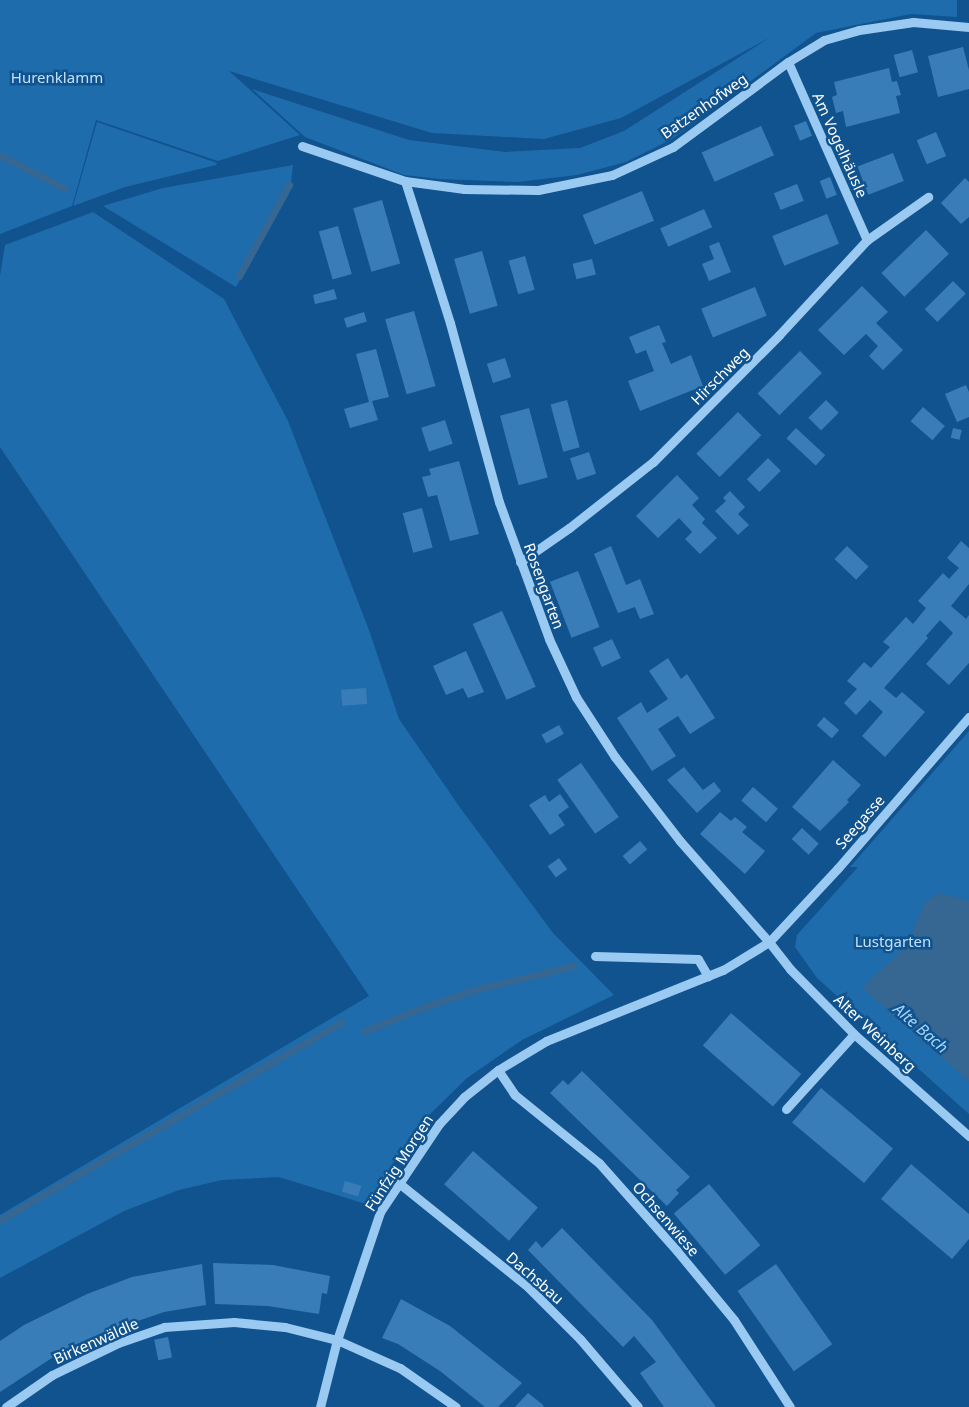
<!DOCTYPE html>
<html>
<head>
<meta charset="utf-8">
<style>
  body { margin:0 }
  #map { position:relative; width:969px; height:1407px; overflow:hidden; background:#10538f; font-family:"Noto Sans",sans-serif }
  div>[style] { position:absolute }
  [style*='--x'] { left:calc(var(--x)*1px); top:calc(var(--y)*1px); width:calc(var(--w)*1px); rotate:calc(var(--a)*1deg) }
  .green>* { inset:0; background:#1f6cac }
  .water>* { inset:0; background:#356792 }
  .stream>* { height:7px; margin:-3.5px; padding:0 3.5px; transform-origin:3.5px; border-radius:3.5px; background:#356792 }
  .building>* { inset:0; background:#397db8; transform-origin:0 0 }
  .minor>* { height:9px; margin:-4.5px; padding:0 4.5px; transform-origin:4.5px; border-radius:4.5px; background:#9acaf2 }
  span { translate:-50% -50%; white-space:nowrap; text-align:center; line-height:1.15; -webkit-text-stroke:5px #10538f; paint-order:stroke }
  .park-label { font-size:15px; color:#c1e2fd }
  .street-label { font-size:15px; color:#fff }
  .water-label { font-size:16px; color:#a5d4fa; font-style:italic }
</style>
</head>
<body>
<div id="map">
  <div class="green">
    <div style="clip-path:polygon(0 0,957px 0,957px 17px,911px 14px,816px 33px,672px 139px,626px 162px,577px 175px,517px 182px,440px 179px,404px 175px,305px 137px,252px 89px,409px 140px,505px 152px,580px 148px,624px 131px,769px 38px,621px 118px,544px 139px,432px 133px,229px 71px,300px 135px,218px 161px,96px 120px,72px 206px,0 234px)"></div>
    <div style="clip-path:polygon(97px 122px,217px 163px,216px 165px,125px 187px,73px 206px)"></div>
    <div style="clip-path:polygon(293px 165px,291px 182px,236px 287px,103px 206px,163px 188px)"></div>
    <div style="clip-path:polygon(93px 212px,224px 299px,288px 421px,369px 630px,399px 719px,461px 809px,553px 933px,614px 995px,522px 1040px,467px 1078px,425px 1119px,399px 1154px,369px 1205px,279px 1177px,222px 1180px,179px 1190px,124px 1211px,0 1278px,0 1215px,369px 996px,0 447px,0 276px,5px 245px)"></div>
    <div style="clip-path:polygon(969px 731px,969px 1114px,817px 978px,795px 947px,797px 935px,858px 867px,850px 867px)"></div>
  </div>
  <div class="water">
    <div style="clip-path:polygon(939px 893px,969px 901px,969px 1081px,862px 988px,908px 944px,924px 903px)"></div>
  </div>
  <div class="stream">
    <div style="--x:0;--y:155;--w:72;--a:27.3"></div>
    <div style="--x:239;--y:276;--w:104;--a:-61.2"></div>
    <div style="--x:365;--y:1031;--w:55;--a:-22.4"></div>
    <div style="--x:416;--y:1010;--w:61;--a:-19"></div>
    <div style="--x:474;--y:990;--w:102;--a:-13.6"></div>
    <div style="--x:0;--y:1220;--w:394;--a:-30.1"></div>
  </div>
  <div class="building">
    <div style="clip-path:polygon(963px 47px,969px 70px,969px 89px,938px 97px,928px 56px)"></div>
    <div style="left:912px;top:50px;width:23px;height:19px;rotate:75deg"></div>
    <div style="clip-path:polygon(889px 68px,892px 82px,897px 81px,901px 95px,896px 96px,900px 113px,846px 127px,843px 111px,836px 113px,832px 97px,837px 95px,834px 82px)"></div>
    <div style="left:806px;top:121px;width:16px;height:13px;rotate:68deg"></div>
    <div style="left:761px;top:126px;width:32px;height:65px;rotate:66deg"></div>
    <div style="left:936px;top:132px;width:26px;height:21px;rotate:67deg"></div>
    <div style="left:893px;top:153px;width:30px;height:38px;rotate:69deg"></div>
    <div style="left:830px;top:177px;width:19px;height:11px;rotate:69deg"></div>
    <div style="clip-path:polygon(965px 178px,969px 182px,969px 217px,961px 224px,941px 203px)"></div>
    <div style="left:797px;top:184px;width:18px;height:25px;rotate:68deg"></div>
    <div style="left:642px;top:191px;width:32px;height:64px;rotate:68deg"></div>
    <div style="left:382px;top:200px;width:66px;height:30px;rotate:74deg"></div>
    <div style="left:704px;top:209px;width:20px;height:48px;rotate:66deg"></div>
    <div style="left:827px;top:214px;width:32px;height:59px;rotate:68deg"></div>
    <div style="left:338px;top:226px;width:50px;height:20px;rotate:74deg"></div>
    <div style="left:926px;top:230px;width:33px;height:62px;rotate:46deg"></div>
    <div style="clip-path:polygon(719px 242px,731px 272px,709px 281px,702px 264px,714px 259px,709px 246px)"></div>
    <div style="left:482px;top:251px;width:57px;height:29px;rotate:74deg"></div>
    <div style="left:525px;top:256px;width:35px;height:17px;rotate:74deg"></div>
    <div style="left:592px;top:259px;width:16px;height:20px;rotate:76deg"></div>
    <div style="left:953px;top:281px;width:18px;height:40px;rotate:45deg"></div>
    <div style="clip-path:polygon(862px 286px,888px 312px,876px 323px,903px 350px,883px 370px,869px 356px,878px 346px,866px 334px,844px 355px,818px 330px)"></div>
    <div style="left:755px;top:287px;width:31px;height:58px;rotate:68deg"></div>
    <div style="clip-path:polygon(334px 289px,337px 299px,315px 304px,313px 295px)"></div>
    <div style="left:414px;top:311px;width:78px;height:30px;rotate:74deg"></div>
    <div style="left:364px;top:312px;width:10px;height:21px;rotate:73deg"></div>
    <div style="clip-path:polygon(659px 325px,666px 342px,662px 343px,671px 364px,691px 355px,703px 386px,640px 411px,628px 381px,654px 371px,646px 350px,636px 354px,629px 337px)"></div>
    <div style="clip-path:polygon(376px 349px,389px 397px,372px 401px,378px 420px,350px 428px,344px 409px,369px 402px,356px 354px)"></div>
    <div style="left:800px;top:351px;width:31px;height:60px;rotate:45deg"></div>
    <div style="left:505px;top:358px;width:20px;height:19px;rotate:72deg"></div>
    <div style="clip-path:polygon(966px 385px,969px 392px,969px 417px,957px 422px,945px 394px)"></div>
    <div style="left:567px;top:400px;width:49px;height:17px;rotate:75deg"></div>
    <div style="left:826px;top:400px;width:18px;height:25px;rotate:45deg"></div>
    <div style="left:923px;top:407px;width:29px;height:19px;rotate:41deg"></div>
    <div style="left:529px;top:408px;width:72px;height:30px;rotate:75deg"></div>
    <div style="left:738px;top:412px;width:33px;height:59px;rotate:45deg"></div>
    <div style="left:445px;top:420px;width:25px;height:25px;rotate:72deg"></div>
    <div style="left:796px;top:428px;width:40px;height:14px;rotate:43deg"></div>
    <div style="left:953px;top:428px;width:9px;height:10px;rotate:13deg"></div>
    <div style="left:589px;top:452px;width:23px;height:20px;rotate:72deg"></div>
    <div style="left:768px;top:458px;width:18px;height:30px;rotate:45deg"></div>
    <div style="clip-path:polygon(459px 461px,479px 534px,450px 541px,437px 495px,428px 497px,422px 477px,431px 475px,429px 469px)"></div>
    <div style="clip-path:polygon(677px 475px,699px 498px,692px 505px,705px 519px,702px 523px,717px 538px,700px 554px,685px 539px,692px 532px,679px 518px,658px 538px,636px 516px)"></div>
    <div style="clip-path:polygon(730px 491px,745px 507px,738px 514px,749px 525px,738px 535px,715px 511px,726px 501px,723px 498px)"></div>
    <div style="left:422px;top:508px;width:41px;height:20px;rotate:75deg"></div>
    <div style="clip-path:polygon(961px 541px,969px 548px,969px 584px,951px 606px,966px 619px,969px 615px,969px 663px,949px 685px,926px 664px,953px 633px,940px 620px,926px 636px,928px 638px,884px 688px,896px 698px,902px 692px,925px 712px,885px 757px,862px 736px,883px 712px,870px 700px,856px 715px,844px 703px,857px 689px,847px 681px,864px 662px,871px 668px,890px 647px,883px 642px,906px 617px,913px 624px,926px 608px,918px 601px,943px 573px,949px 579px,959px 568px,947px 558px)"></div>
    <div style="clip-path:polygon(611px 546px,626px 585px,640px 579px,654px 614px,640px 619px,635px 607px,618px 613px,594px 554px)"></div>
    <div style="left:847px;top:546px;width:30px;height:18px;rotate:44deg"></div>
    <div style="left:578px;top:571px;width:60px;height:30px;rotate:69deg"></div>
    <div style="left:502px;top:611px;width:83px;height:32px;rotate:66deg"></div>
    <div style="left:612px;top:639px;width:21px;height:21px;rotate:65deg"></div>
    <div style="clip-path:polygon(466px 651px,484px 692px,468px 698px,463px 688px,446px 695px,433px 666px)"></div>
    <div style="clip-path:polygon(668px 658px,681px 679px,687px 674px,715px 718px,690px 734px,678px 716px,658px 729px,676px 756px,652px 771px,617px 718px,641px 702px,647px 713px,668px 699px,649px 671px)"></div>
    <div style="left:366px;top:688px;width:16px;height:25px;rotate:86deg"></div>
    <div style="left:824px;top:717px;width:20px;height:11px;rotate:41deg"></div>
    <div style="left:559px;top:725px;width:10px;height:20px;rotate:61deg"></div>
    <div style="clip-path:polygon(833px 760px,861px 785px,847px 800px,849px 802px,820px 831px,792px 807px)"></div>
    <div style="left:581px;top:763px;width:66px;height:29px;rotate:55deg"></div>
    <div style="clip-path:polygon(684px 767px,703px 790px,714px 782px,721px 791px,697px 813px,667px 780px)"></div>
    <div style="left:753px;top:787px;width:33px;height:18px;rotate:41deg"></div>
    <div style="clip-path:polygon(560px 794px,569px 807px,558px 815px,565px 825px,550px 835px,529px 805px,545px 795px,549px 802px)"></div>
    <div style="clip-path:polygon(720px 812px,731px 821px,735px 817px,747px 827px,742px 832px,765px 851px,745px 874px,700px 834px)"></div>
    <div style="left:802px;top:828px;width:23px;height:15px;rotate:43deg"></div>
    <div style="left:640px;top:841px;width:11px;height:23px;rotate:49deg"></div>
    <div style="left:559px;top:858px;width:14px;height:14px;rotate:54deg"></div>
    <div style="left:731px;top:1013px;width:93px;height:43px;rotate:41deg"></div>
    <div style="clip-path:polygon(582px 1071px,690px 1177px,676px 1190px,679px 1193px,667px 1206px,550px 1093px,563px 1080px,568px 1085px)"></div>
    <div style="left:821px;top:1088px;width:94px;height:45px;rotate:40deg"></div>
    <div style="left:473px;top:1151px;width:86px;height:44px;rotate:41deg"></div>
    <div style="clip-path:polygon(911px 1164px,969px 1214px,969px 1239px,952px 1259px,881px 1199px)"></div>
    <div style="left:345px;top:1181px;width:17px;height:11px;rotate:17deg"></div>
    <div style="left:709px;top:1184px;width:80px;height:46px;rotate:50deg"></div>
    <div style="clip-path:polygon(562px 1228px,652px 1320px,716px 1407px,664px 1407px,640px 1373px,656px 1362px,634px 1336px,623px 1347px,528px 1250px,536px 1241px,542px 1248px)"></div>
    <div style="clip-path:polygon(213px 1263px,273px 1265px,330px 1276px,327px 1294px,322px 1293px,319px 1314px,268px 1306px,215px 1304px)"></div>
    <div style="clip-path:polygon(202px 1264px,206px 1305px,164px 1312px,103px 1333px,64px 1350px,0 1392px,0 1341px,24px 1325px,87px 1294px,132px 1277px)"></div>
    <div style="left:776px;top:1264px;width:98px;height:47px;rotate:55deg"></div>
    <div style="clip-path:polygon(401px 1299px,450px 1326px,522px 1383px,498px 1407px,485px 1407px,440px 1371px,398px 1344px,382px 1338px)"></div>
    <div style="left:168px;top:1337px;width:21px;height:14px;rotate:79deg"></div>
    <div style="clip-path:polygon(528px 1393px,542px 1404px,544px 1407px,515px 1407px)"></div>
  </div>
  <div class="minor">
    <div style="--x:788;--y:62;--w:195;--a:66.1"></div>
    <div style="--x:302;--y:146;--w:109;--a:18.8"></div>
    <div style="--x:405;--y:181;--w:60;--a:7.7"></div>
    <div style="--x:464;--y:189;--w:74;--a:0.8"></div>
    <div style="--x:538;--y:190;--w:76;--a:-11.5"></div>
    <div style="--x:612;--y:175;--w:67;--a:-24.7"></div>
    <div style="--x:673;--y:147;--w:143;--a:-36.5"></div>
    <div style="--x:788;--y:62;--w:42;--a:-31.4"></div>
    <div style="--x:824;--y:40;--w:36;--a:-16"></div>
    <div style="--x:859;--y:30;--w:55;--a:-8.4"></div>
    <div style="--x:913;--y:22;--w:56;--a:5.1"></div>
    <div style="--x:405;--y:181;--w:149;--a:72.4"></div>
    <div style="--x:450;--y:323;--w:186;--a:74.7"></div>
    <div style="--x:499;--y:502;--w:146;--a:69.9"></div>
    <div style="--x:549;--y:639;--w:64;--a:65"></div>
    <div style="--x:576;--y:697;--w:72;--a:57"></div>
    <div style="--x:615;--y:757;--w:106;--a:52.3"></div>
    <div style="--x:680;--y:841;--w:135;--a:48.6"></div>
    <div style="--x:769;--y:942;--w:34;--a:52"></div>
    <div style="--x:790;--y:969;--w:91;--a:45.4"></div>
    <div style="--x:854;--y:1034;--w:154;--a:41.6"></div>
    <div style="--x:520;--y:562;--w:60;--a:-34.8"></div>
    <div style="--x:569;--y:528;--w:107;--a:-38.2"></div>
    <div style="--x:653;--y:462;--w:179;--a:-45.2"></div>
    <div style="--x:779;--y:335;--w:129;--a:-47.2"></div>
    <div style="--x:867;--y:240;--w:75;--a:-35.2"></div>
    <div style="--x:595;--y:956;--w:103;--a:1.7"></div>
    <div style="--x:698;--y:959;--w:20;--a:60"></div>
    <div style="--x:498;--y:1070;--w:30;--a:56"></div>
    <div style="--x:515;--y:1095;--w:108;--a:39"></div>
    <div style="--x:599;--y:1163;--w:118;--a:48.4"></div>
    <div style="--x:677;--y:1251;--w:89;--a:50.4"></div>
    <div style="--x:734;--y:1320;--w:103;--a:57.2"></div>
    <div style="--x:786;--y:1109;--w:101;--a:-47.8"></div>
    <div style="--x:400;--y:1184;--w:164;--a:38.8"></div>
    <div style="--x:528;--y:1287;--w:74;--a:45"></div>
    <div style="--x:580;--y:1339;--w:89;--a:49.5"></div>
    <div style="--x:6;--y:1407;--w:56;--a:-34.8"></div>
    <div style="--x:52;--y:1375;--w:73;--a:-25.9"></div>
    <div style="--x:118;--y:1343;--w:49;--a:-19.2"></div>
    <div style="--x:164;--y:1327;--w:70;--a:-4.1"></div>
    <div style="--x:234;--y:1322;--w:51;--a:5.6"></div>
    <div style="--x:285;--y:1327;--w:54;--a:14"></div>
    <div style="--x:337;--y:1340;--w:69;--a:24"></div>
    <div style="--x:400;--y:1368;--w:68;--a:34.9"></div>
    <div style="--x:320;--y:1407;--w:69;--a:-75.8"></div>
    <div style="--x:337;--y:1340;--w:135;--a:-71.4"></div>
    <div style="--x:380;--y:1212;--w:106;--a:-56.2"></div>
    <div style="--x:439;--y:1124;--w:37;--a:-47"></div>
    <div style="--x:464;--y:1097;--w:43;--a:-38.5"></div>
    <div style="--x:498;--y:1070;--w:56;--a:-31.1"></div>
    <div style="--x:546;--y:1041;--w:191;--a:-21.9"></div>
    <div style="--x:723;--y:970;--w:54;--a:-31.3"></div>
    <div style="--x:769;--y:942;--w:101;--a:-47"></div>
    <div style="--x:838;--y:868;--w:200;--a:-49.1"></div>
  </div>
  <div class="park-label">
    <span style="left:57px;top:78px">Hurenklamm</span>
    <span style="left:893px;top:942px">Lustgarten</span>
  </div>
  <div class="street-label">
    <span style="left:704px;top:106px;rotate:-35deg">Batzenhofweg</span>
    <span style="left:840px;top:145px;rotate:66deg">Am Vogelhäusle</span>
    <span style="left:720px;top:376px;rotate:-45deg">Hirschweg</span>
    <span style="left:544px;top:586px;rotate:70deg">Rosengarten</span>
    <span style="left:860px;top:822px;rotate:-49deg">Seegasse</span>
    <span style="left:875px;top:1033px;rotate:43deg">Alter Weinberg</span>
    <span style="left:399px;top:1163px;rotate:-57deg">Fünfzig Morgen</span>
    <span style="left:666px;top:1219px;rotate:49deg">Ochsenwiese</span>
    <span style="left:535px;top:1278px;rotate:41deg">Dachsbau</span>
    <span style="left:96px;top:1341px;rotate:-24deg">Birkenwäldle</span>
  </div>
  <div class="water-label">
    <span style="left:921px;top:1028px;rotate:41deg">Alte Bach</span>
  </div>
</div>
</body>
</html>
